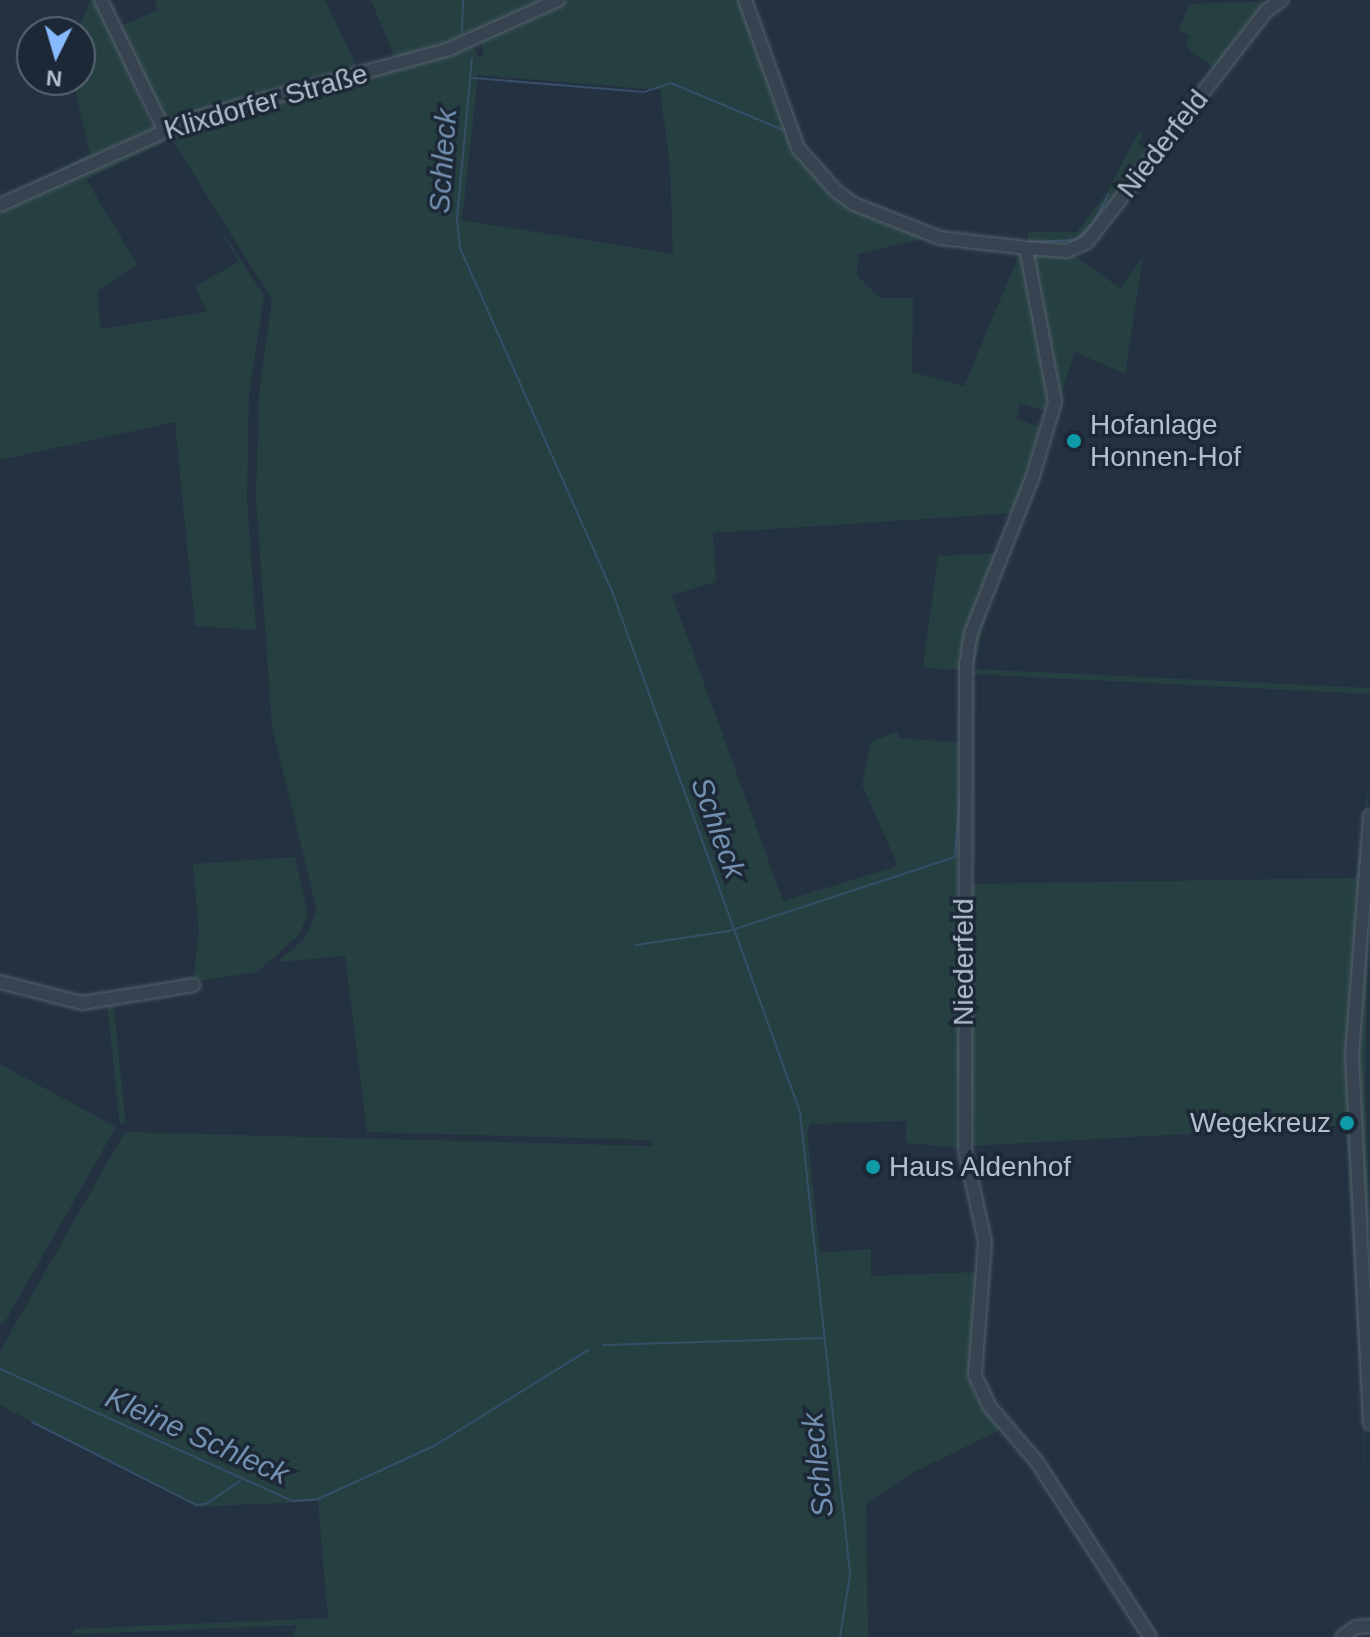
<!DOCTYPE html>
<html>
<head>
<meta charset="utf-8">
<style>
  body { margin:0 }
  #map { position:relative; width:1370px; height:1637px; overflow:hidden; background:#243141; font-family:Helvetica,sans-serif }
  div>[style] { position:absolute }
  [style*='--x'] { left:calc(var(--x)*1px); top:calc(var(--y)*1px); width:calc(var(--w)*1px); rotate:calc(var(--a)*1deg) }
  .green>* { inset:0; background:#264042; transform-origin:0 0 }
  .stream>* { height:2px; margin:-1px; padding:0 1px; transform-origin:1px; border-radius:1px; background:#374e69 }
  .roads { filter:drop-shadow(0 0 2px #56616e) drop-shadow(0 0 2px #56616e) }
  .minor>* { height:12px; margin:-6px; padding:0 6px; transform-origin:6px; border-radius:6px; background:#384351 }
  .dots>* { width:22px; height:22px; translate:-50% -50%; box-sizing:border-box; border:4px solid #1d2836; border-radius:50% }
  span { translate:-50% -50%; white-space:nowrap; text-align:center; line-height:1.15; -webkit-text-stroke:7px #1d2836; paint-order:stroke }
  .street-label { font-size:28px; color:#b4becb }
  .poi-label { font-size:28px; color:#b4becb }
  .left { translate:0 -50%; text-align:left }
  .right { translate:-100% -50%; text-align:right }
  .water-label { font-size:30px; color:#7390b0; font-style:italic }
  .north { position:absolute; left:16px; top:16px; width:80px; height:80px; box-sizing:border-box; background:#1d2836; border:2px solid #596472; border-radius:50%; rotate:185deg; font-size:22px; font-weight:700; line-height:32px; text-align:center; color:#b4becb }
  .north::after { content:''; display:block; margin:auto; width:28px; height:36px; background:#87bafe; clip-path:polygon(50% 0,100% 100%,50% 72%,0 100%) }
</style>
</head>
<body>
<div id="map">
  <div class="green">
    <div style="clip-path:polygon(91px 0,98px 0,153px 129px,0 200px,90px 154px,73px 80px,80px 80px,76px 32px)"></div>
    <div style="clip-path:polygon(evenodd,155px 0,325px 0,357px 67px,395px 58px,371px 0,549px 0,470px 37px,478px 57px,484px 55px,481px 42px,567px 0,741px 0,790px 136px,834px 192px,930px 237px,858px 254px,857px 276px,881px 298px,913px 298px,912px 372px,964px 386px,1021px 250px,1049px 394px,1045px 411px,1020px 403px,1016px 419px,1041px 427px,1014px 513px,713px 533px,716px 582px,672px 595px,783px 901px,898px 866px,862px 784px,871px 741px,898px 732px,898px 738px,963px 743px,958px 853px,962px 1148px,906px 1143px,906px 1121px,810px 1124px,807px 1132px,820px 1253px,871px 1249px,871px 1276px,978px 1272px,970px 1375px,975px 1394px,1002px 1429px,912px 1473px,866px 1504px,868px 1637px,292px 1637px,297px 1625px,74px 1634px,74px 1629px,328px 1618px,318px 1501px,197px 1507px,0 1405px,0 1351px,125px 1132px,652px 1146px,651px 1140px,367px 1132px,345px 956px,278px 962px,305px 938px,317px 911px,272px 726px,268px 668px,256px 499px,259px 394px,272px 300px,173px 141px,173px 130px,188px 115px,165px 124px,119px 27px,158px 10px,155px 0,478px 75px,660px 90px,670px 166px,673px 254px,462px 220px,478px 75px)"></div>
    <div style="clip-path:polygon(1270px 1px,1216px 70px,1192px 52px,1186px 44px,1189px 35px,1179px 30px,1189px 4px)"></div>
    <div style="clip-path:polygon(1139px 131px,1143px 134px,1139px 144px,1146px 147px,1150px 139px,1158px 146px,1084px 241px,1067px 247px,1028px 244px,1028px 232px,1077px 232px,1107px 192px)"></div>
    <div style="clip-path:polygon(155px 138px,166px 142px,86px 179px,137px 264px,97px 292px,101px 329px,207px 312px,195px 287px,239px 261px,205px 205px,264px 296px,249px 394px,247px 499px,256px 630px,195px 626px,175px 422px,0 460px,0 210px)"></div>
    <div style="clip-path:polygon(1031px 251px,1071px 253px,1120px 288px,1143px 257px,1125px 374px,1075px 352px,1061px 394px)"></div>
    <div style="clip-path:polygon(1045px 452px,991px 594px,973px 669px,1370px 688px,1370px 694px,972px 674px,975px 634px)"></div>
    <div style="clip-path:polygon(998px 553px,964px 670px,923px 668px,938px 556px)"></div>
    <div style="clip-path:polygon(1370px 777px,1350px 1005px,1349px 1125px,972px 1146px,968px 884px,1356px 878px)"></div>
    <div style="clip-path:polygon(1370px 838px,1365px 1086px,1370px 1228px,1363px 1226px,1355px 1072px)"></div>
    <div style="clip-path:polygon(295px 857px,308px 914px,299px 935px,257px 972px,193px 982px,199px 931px,193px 864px)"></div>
    <div style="left:113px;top:1002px;width:122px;height:6px;rotate:84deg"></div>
    <div style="clip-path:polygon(0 1064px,116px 1127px,3px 1325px,0 1323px)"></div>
    <div style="clip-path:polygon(1346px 1131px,1350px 1134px,1370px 1553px)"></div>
  </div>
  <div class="stream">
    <div style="--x:462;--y:31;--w:31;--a:-88"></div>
    <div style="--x:472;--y:59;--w:161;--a:95.4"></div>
    <div style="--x:457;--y:219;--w:29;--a:84"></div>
    <div style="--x:460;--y:248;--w:375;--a:66.1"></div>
    <div style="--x:612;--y:591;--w:554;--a:70.16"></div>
    <div style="--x:800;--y:1112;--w:466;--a:83.8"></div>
    <div style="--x:850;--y:1575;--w:63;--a:99.2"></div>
    <div style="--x:473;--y:78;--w:172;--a:4.7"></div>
    <div style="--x:644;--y:92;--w:28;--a:-18"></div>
    <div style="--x:671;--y:83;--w:125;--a:22.7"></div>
    <div style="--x:1029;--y:242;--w:46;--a:-2.5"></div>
    <div style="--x:1075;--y:240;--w:24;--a:-42"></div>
    <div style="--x:1093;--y:224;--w:34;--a:-63"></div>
    <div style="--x:636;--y:945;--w:94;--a:-8.6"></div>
    <div style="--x:729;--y:931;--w:238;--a:-18.1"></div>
    <div style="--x:955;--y:857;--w:64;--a:-85.5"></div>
    <div style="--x:603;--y:1345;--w:222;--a:-1.8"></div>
    <div style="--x:0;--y:1369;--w:320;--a:24.3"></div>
    <div style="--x:292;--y:1501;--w:26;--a:-4"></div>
    <div style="--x:318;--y:1499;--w:128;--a:-24.6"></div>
    <div style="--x:434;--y:1446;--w:181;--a:-31.9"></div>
    <div style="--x:32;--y:1422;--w:184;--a:26.8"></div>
    <div style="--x:196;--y:1505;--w:10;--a:-6"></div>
    <div style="--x:206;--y:1504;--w:41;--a:-34.1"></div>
  </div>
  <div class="roads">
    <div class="minor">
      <div style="--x:101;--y:0;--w:144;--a:64.1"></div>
      <div style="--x:745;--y:0;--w:157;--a:70.3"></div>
      <div style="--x:798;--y:148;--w:57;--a:48.5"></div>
      <div style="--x:836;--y:191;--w:22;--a:36"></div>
      <div style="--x:854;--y:204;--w:92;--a:21.6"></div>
      <div style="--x:940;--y:238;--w:87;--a:6.6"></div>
      <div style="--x:1026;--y:248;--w:157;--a:79.3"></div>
      <div style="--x:1055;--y:402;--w:80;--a:106.6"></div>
      <div style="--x:1032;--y:479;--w:166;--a:111.6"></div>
      <div style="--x:971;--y:633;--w:30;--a:99"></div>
      <div style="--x:966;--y:663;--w:487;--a:90.1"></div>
      <div style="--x:965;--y:1150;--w:94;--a:77.7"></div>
      <div style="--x:985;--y:1242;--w:133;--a:94.3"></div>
      <div style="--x:975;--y:1375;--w:35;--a:65"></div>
      <div style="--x:990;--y:1407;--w:72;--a:49.5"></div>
      <div style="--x:1037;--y:1462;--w:208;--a:57.1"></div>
      <div style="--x:0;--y:205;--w:210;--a:-24.1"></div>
      <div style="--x:192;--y:119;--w:266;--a:-15.2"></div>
      <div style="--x:449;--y:49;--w:120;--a:-24.2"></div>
      <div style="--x:1026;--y:248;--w:41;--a:4.2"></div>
      <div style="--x:1067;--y:251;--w:22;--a:-24"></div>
      <div style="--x:1087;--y:242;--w:292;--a:-52.2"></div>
      <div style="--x:1266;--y:11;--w:19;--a:-35"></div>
      <div style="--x:1370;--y:816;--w:240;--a:94.3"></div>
      <div style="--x:1352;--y:1055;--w:369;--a:87.2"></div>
      <div style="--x:0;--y:982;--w:85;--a:14.4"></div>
      <div style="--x:82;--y:1003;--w:113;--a:-9.1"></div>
      <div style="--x:1342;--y:1637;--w:17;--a:-36"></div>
      <div style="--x:1356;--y:1627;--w:14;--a:-4"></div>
    </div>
  </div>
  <div class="dots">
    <div style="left:1074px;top:441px;background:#0f9aa8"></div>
    <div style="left:1347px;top:1123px;background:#0f9aa8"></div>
    <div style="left:873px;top:1167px;background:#0f9aa8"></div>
  </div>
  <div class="street-label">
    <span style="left:266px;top:102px;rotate:-16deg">Klixdorfer Straße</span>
    <span style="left:1163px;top:144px;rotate:-52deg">Niederfeld</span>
    <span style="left:964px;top:962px;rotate:-90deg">Niederfeld</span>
  </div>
  <div class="poi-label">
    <span class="left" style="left:1090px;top:441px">Hofanlage<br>Honnen-Hof</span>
    <span class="right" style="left:1331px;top:1123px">Wegekreuz</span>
    <span class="left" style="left:889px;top:1167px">Haus Aldenhof</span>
  </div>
  <div class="water-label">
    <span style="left:443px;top:161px;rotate:-86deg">Schleck</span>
    <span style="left:718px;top:828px;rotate:70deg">Schleck</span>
    <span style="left:197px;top:1436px;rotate:24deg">Kleine Schleck</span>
    <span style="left:818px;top:1465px;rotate:-96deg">Schleck</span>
  </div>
  <div class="north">N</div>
</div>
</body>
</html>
